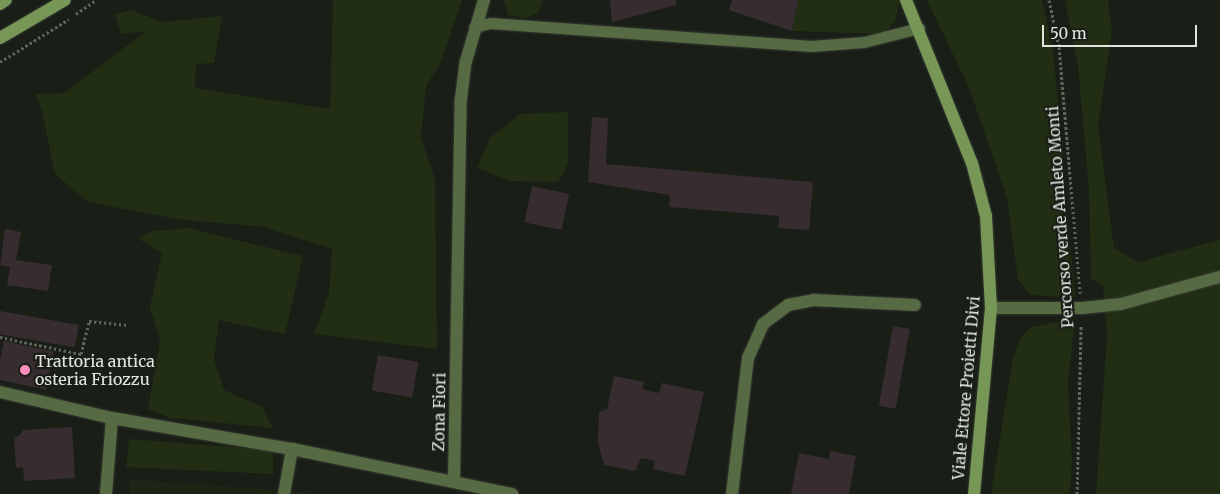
<!DOCTYPE html>
<html>
<head>
<meta charset="utf-8">
<style>
  body { margin:0 }
  #map { position:relative; width:1220px; height:494px; overflow:hidden; background:#191e16; font-family:Merriweather,serif }
  div>[style] { position:absolute }
  [style*='--x'] { left:calc(var(--x)*1px); top:calc(var(--y)*1px); width:calc(var(--w)*1px); rotate:calc(var(--a)*1deg) }
  .built>* { inset:0; background:#1e2517 }
  .green>* { inset:0; background:#212e13 }
  .building>* { inset:0; background:#372d31; transform-origin:0 0 }
  .path>* { height:3px; margin-top:-1.5px; transform-origin:0; background:repeating-linear-gradient(90deg,#60655d 0 2.5px,transparent 0 5px) }
  .roads { filter:drop-shadow(0 0 1px #353a32) drop-shadow(0 0 1px #353a32) }
  .lane>* { height:11px; margin:-5.5px; padding:0 5.5px; transform-origin:5.5px; border-radius:5.5px; background:#566a43 }
  .street>* { height:12px; margin:-6px; padding:0 6px; transform-origin:6px; border-radius:6px; background:#566a43 }
  .secondary>* { height:12px; margin:-6px; padding:0 6px; transform-origin:6px; border-radius:6px; background:#779757 }
  .dots>* { width:14px; height:14px; translate:-50% -50%; box-sizing:border-box; border:2px solid #191e16; border-radius:50% }
  span { translate:-50% -50%; white-space:nowrap; text-align:center; line-height:1.15; -webkit-text-stroke:4.5px #191e16; paint-order:stroke }
  .street-label { font-size:16px; color:#e2e5df }
  .poi-label { font-size:16px; color:#e2e5df }
  .left { translate:0 -50%; text-align:left }
  .scale { position:absolute; left:1042px; top:25px; width:155px; height:22px; box-sizing:border-box; border:2px solid #e2e5df; border-top:0; padding-left:6px; font-size:15px; line-height:18px; white-space:nowrap; color:#e2e5df; -webkit-text-stroke:4px #191e16; paint-order:stroke }
</style>
</head>
<body>
<div id="map">
  <div class="built">
    <div style="clip-path:polygon(129px 479px,311px 493px,396px 494px,130px 494px)"></div>
  </div>
  <div class="green">
    <div style="clip-path:polygon(333px 0,462px 0,440px 64px,426px 86px,421px 138px,435px 179px,437px 349px,314px 334px,329px 293px,332px 249px,264px 227px,177px 219px,88px 202px,55px 174px,41px 107px,35px 94px,64px 93px,146px 31px,121px 34px,115px 14px,131px 10px,163px 22px,222px 16px,214px 63px,196px 64px,195px 88px,330px 109px)"></div>
    <div style="clip-path:polygon(504px 0,543px 0,538px 13px,526px 18px,508px 15px)"></div>
    <div style="clip-path:polygon(798px 0,899px 0,896px 20px,883px 34px,792px 31px)"></div>
    <div style="clip-path:polygon(927px 0,1042px 0,1053px 49px,1075px 298px,1030px 295px,1018px 280px,1007px 197px,969px 88px)"></div>
    <div style="clip-path:polygon(1065px 0,1108px 0,1112px 30px,1098px 126px,1114px 248px,1138px 262px,1220px 240px,1220px 494px,1096px 494px,1107px 335px,1103px 286px,1091px 279px,1089px 190px,1078px 66px)"></div>
    <div style="clip-path:polygon(568px 112px,568px 164px,558px 182px,510px 181px,477px 168px,490px 138px,520px 114px)"></div>
    <div style="clip-path:polygon(188px 228px,303px 256px,285px 334px,219px 320px,214px 359px,224px 390px,262px 407px,273px 428px,170px 418px,148px 409px,160px 341px,150px 307px,162px 253px,139px 239px,151px 231px)"></div>
    <div style="clip-path:polygon(1075px 319px,1068px 383px,1072px 461px,1070px 494px,991px 494px,1013px 358px,1020px 338px,1031px 327px)"></div>
    <div style="clip-path:polygon(129px 439px,273px 450px,273px 474px,126px 467px)"></div>
  </div>
  <div class="building">
    <div style="clip-path:polygon(610px 0,676px 0,676px 5px,612px 22px)"></div>
    <div style="clip-path:polygon(732px 0,798px 0,792px 31px,729px 10px)"></div>
    <div style="clip-path:polygon(592px 117px,608px 118px,606px 164px,813px 182px,809px 230px,778px 228px,779px 216px,669px 207px,670px 195px,588px 182px)"></div>
    <div style="left:532px;top:186px;width:38px;height:37px;rotate:12deg"></div>
    <div style="clip-path:polygon(5px 229px,21px 232px,16px 260px,52px 265px,48px 291px,7px 285px,10px 267px,0 265px)"></div>
    <div style="left:0;top:311px;width:80px;height:23px;rotate:10deg"></div>
    <div style="left:893px;top:326px;width:17px;height:81px;rotate:10deg"></div>
    <div style="left:4px;top:341px;width:51px;height:39px;rotate:12deg"></div>
    <div style="left:378px;top:355px;width:41px;height:36px;rotate:10deg"></div>
    <div style="clip-path:polygon(614px 376px,644px 382px,642px 389px,659px 393px,662px 383px,704px 392px,685px 476px,653px 469px,655px 461px,641px 458px,635px 471px,604px 465px,598px 442px,599px 412px,607px 409px)"></div>
    <div style="clip-path:polygon(72px 427px,75px 478px,24px 481px,23px 467px,16px 468px,14px 437px,19px 436px,23px 430px)"></div>
    <div style="clip-path:polygon(830px 451px,856px 456px,849px 494px,791px 494px,799px 453px,829px 459px)"></div>
  </div>
  <div class="path">
    <div style="--x:1049;--y:0;--w:48;--a:78"></div>
    <div style="--x:1059;--y:47;--w:247;--a:85.1"></div>
    <div style="--x:76;--y:14;--w:24;--a:-35"></div>
    <div style="--x:0;--y:62;--w:81;--a:-31.9"></div>
    <div style="--x:0;--y:337;--w:83;--a:11.9"></div>
    <div style="--x:81;--y:354;--w:34;--a:-76"></div>
    <div style="--x:89;--y:321;--w:38;--a:6"></div>
    <div style="--x:1077;--y:494;--w:169;--a:-88.6"></div>
  </div>
  <div class="roads">
    <div class="lane">
      <div style="--x:474;--y:27;--w:16;--a:-14"></div>
      <div style="--x:490;--y:23;--w:322;--a:4.1"></div>
      <div style="--x:811;--y:46;--w:53;--a:-4.3"></div>
      <div style="--x:864;--y:42;--w:57;--a:-14.3"></div>
    </div>
    <div class="street">
      <div style="--x:991;--y:308;--w:91;--a:0"></div>
      <div style="--x:1082;--y:308;--w:39;--a:-6"></div>
      <div style="--x:1121;--y:304;--w:103;--a:-15.3"></div>
      <div style="--x:0;--y:392;--w:115;--a:13.1"></div>
      <div style="--x:112;--y:418;--w:183;--a:9.8"></div>
      <div style="--x:292;--y:449;--w:225;--a:11.6"></div>
      <div style="--x:454;--y:481;--w:382;--a:-89"></div>
      <div style="--x:461;--y:99;--w:38;--a:-83"></div>
      <div style="--x:466;--y:61;--w:64;--a:-73.6"></div>
      <div style="--x:106;--y:494;--w:76;--a:-85.5"></div>
      <div style="--x:284;--y:494;--w:46;--a:-79.9"></div>
      <div style="--x:732;--y:494;--w:137;--a:-83.3"></div>
      <div style="--x:748;--y:358;--w:37;--a:-66"></div>
      <div style="--x:763;--y:324;--w:31;--a:-37"></div>
      <div style="--x:788;--y:305;--w:26;--a:-11"></div>
      <div style="--x:814;--y:300;--w:101;--a:2.8"></div>
    </div>
    <div class="secondary">
      <div style="--x:906;--y:0;--w:176;--a:68"></div>
      <div style="--x:972;--y:163;--w:55;--a:75.2"></div>
      <div style="--x:986;--y:216;--w:92;--a:86.9"></div>
      <div style="--x:991;--y:308;--w:187;--a:95.2"></div>
      <div style="--x:0;--y:4;--w:7;--a:-34"></div>
      <div style="--x:0;--y:38;--w:75;--a:-30.3"></div>
    </div>
  </div>
  <div class="dots">
    <div style="left:25px;top:370px;background:#fe8ebd"></div>
  </div>
  <div class="street-label">
    <span style="left:1060px;top:217px;rotate:-94deg">Percorso verde Amleto Monti</span>
    <span style="left:966px;top:388px;rotate:-85deg">Viale Ettore Proietti Divi</span>
    <span style="left:439px;top:412px;rotate:-89deg">Zona Fiori</span>
  </div>
  <div class="poi-label">
    <span class="left" style="left:35px;top:370px">Trattoria antica<br>osteria Friozzu</span>
  </div>
  <div class="scale">50 m</div>
</div>
</body>
</html>
